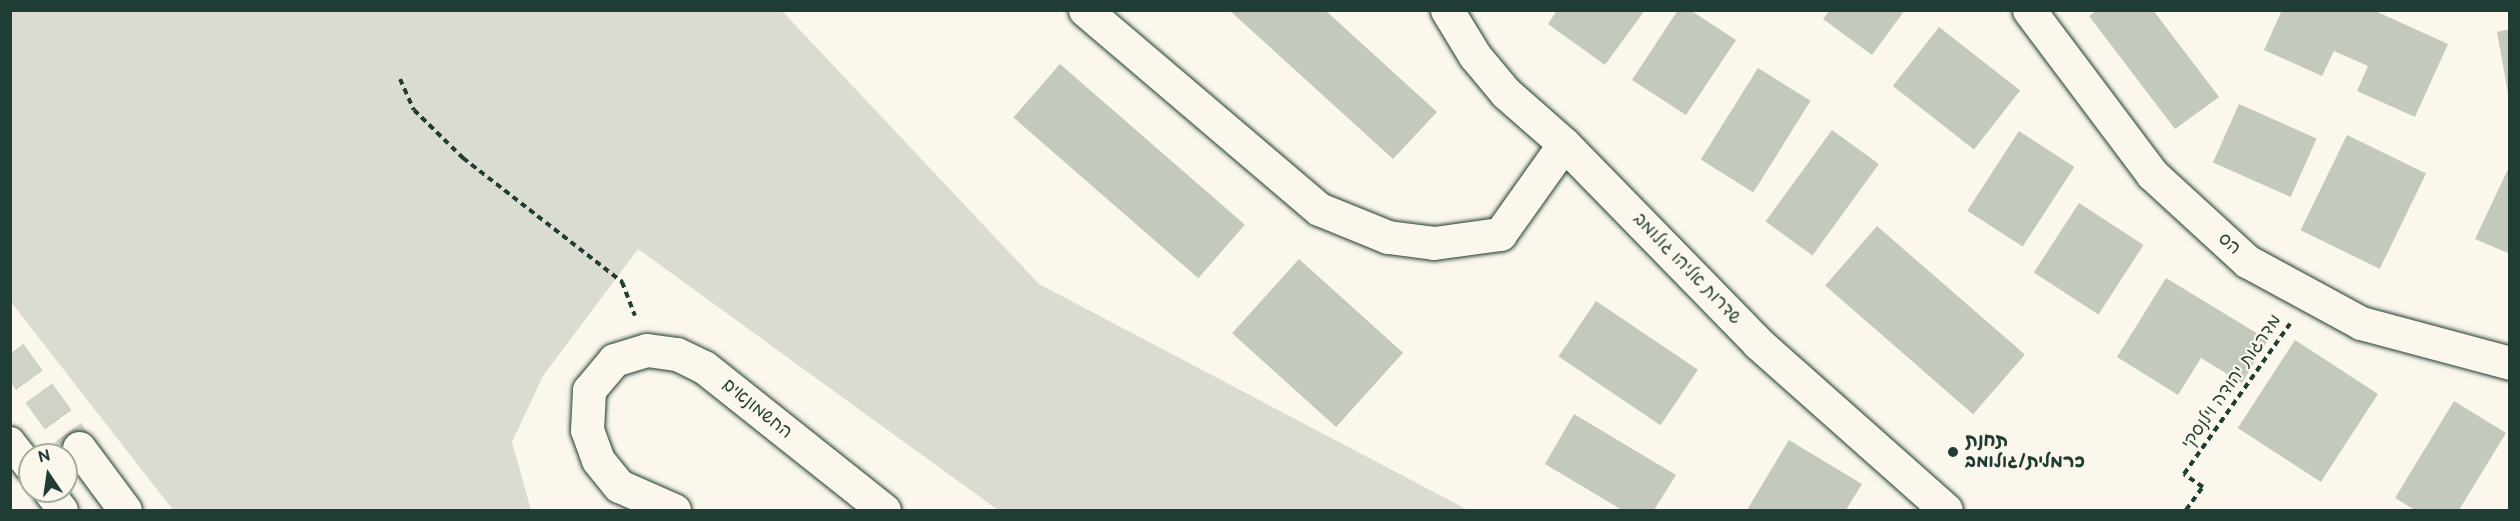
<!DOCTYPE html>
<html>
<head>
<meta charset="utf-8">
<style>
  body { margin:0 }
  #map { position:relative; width:2520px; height:521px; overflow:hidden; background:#fbf7ec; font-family:"Balsamiq Sans","Playpen Sans Hebrew",sans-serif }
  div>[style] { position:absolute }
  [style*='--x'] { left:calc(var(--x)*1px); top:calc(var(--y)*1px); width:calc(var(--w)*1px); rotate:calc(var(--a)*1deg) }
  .green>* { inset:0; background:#dbdcd1 }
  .building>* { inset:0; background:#c4c9be; transform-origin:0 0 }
  .minor-tunnel>* { height:33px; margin-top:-16.5px; transform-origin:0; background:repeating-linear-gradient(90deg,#cfd2c7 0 33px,transparent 0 49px) }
  .path>* { height:4px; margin-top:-2px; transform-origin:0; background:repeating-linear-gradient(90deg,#1f3d34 0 6px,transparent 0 10.5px) }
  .roads { filter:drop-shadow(0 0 2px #1f3d34) drop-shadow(0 0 2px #1f3d34) }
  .pedestrian>* { height:30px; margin:-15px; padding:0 15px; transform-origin:15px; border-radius:15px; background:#fbf7ec }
  .minor>* { height:33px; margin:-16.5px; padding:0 16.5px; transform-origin:16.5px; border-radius:16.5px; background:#fbf7ec }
  .tertiary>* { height:33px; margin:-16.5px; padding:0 16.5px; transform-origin:16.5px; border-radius:16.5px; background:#fbf7ec }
  .dots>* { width:16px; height:16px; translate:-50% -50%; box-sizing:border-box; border:3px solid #fbf7ec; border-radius:50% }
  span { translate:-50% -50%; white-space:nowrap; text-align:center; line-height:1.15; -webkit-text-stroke:4.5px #fbf7ec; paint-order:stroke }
  .street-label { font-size:18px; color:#1f3d34 }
  .poi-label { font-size:18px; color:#1f3d34; font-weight:700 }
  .left { translate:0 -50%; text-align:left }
  .frame { position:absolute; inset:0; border:12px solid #1f3d34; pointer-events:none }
  .north { position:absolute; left:18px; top:443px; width:60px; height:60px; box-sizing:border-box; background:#fbf7ec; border:2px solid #a3ada2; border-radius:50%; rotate:347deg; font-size:16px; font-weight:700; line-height:24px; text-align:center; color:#1f3d34 }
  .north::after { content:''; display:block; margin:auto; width:21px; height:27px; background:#1f3d34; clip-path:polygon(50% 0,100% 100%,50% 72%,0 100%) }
</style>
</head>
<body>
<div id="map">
  <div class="green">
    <div style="clip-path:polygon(11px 10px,782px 11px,1039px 284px,1468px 510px,998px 510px,638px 249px,543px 376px,512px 442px,531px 510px,173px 510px,11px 302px)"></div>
  </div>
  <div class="building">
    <div style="clip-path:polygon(1229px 10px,1325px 10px,1437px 112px,1393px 159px)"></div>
    <div style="clip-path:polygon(1557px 10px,1645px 10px,1605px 65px,1548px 24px)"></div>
    <div style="clip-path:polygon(1678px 10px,1690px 10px,1736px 40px,1686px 115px,1632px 80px)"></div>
    <div style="clip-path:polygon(1830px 10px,1905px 10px,1872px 55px,1823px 19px)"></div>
    <div style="clip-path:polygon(2097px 10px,2153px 10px,2219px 97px,2175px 129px,2089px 16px)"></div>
    <div style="clip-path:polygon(2282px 10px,2373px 10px,2448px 44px,2415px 117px,2357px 91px,2368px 66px,2334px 51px,2322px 76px,2264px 50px)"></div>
    <div style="left:1939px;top:27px;width:103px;height:75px;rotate:38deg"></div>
    <div style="clip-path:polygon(2510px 29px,2510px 93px,2508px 93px,2497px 32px)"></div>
    <div style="left:1060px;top:64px;width:245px;height:71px;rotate:41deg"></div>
    <div style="left:1758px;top:68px;width:62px;height:108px;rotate:32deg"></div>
    <div style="left:2239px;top:104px;width:85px;height:64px;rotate:24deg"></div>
    <div style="left:1832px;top:130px;width:58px;height:113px;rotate:36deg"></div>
    <div style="left:2019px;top:131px;width:66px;height:95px;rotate:33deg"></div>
    <div style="left:2347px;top:135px;width:88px;height:106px;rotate:26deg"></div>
    <div style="clip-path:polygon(2510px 165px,2510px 254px,2475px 239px)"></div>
    <div style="left:2079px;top:203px;width:77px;height:83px;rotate:33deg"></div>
    <div style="left:1877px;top:226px;width:196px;height:79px;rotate:41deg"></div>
    <div style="left:1299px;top:259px;width:140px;height:100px;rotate:42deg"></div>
    <div style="clip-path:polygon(2166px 278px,2268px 340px,2242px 383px,2201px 358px,2178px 395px,2117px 357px)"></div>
    <div style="left:1596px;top:301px;width:123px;height:67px;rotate:34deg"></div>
    <div style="left:2295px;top:340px;width:99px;height:105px;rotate:33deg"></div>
    <div style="clip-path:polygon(2454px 401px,2506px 433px,2459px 510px,2415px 510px,2395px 498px)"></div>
    <div style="clip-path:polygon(1574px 414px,1676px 475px,1654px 510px,1622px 510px,1545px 464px)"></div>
    <div style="clip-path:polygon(1789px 440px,1862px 484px,1846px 510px,1747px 510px)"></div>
  </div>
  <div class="minor-tunnel">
    <div style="--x:10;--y:353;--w:117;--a:54"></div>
  </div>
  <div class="path">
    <div style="--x:400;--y:79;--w:34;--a:66"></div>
    <div style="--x:414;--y:110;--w:69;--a:44.4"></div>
    <div style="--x:463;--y:158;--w:202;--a:37.9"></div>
    <div style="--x:622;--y:282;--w:36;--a:69"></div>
    <div style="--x:2186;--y:510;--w:29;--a:-54"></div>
    <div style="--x:2203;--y:487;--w:23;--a:-146"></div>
    <div style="--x:2184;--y:474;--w:184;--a:-54.8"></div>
  </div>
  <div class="roads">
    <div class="pedestrian">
      <div style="--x:10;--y:442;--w:33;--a:52"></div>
      <div style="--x:48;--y:491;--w:24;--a:52"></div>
    </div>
    <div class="minor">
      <div style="--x:1085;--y:10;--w:307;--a:40.4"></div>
      <div style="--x:1319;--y:209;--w:74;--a:22.1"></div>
      <div style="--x:1388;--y:237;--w:46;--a:7.4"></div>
      <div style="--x:1434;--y:243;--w:67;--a:-7.8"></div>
      <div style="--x:1500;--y:234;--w:110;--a:-54.6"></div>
      <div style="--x:2029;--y:10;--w:205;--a:53.1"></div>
      <div style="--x:2152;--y:174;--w:129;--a:42.5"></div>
      <div style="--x:2247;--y:261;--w:130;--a:28.5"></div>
      <div style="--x:2361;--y:323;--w:154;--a:15"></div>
      <div style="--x:79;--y:448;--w:77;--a:53.4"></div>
      <div style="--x:674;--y:510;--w:60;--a:-156.4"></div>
      <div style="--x:619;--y:486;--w:33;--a:-129"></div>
      <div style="--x:598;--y:460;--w:32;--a:-110"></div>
      <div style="--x:587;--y:430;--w:40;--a:-87.1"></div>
      <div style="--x:589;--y:390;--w:39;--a:-50"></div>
      <div style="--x:614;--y:360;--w:34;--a:-17"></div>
      <div style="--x:647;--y:350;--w:30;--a:8"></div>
      <div style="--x:677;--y:354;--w:30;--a:26"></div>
      <div style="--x:704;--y:367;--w:230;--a:38.5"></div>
    </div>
    <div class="tertiary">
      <div style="--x:1447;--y:10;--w:54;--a:58.7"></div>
      <div style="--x:1475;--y:56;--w:48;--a:50"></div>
      <div style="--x:1506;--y:93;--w:77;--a:41.3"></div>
      <div style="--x:1564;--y:144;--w:278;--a:45.7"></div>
      <div style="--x:1758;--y:343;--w:251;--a:41.6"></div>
    </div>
  </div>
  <div class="dots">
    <div style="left:1953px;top:452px;background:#1f3d34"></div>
  </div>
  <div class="street-label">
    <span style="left:2229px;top:244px;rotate:42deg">הס</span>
    <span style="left:1687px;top:269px;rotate:46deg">שדרות אליהו גולומב</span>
    <span style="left:2232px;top:382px;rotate:-55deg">מדרגות יהודה וילנסקי</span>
    <span style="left:757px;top:409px;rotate:39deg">החשמונאים</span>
  </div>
  <div class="poi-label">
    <span class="left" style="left:1965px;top:452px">תחנת<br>כרמלית/גולומב</span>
  </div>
  <div class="frame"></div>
  <div class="north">N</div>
</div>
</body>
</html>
